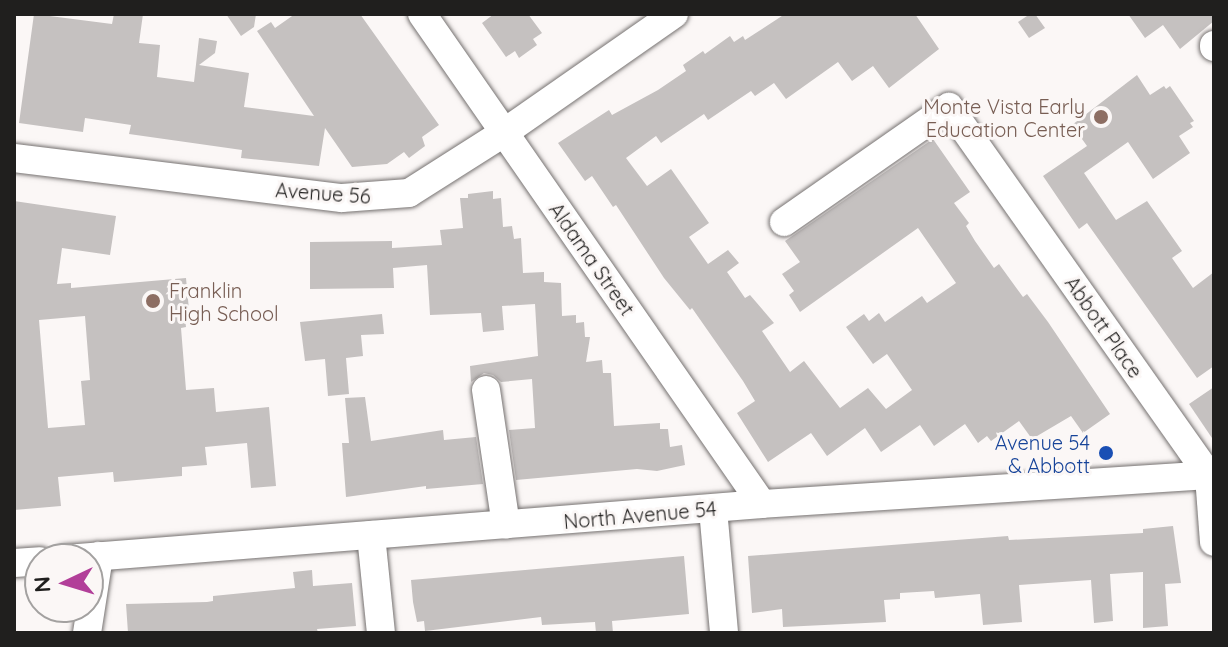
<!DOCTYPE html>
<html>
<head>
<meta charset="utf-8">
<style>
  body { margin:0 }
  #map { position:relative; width:1228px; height:647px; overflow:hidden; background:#fbf7f6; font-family:Quicksand,sans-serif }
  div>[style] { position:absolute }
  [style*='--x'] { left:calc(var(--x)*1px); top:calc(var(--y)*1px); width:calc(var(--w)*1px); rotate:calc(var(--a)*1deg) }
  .building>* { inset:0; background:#c5c1c0 }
  .roads { filter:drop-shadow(0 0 2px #767271) drop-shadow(0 0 2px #767271) }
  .minor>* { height:28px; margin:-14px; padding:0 14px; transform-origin:14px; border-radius:14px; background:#fff }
  .dots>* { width:22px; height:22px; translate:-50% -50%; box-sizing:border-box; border:4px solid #fbf7f6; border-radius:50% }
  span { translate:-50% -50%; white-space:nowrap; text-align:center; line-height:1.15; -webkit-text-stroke:6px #fbf7f6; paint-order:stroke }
  .education-label { font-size:20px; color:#785e54 }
  .right { translate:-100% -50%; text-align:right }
  .left { translate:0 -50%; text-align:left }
  .street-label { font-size:20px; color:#201f1e }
  .transit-label { font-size:20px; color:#164399 }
  .frame { position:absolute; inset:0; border:16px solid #201f1e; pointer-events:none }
  .north { position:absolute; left:24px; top:543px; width:80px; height:80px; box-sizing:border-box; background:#fbf7f6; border:2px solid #a3a1a0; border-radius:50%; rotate:266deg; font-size:22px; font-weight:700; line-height:32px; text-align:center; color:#201f1e }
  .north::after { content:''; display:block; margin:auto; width:28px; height:36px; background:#b23f99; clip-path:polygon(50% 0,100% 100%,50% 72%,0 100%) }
</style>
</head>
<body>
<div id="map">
  <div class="building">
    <div style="clip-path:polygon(34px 14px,112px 24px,114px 14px,143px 14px,139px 43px,160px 45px,157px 77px,194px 82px,199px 38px,217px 41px,215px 53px,199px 65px,249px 73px,244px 107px,314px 116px,257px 31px,271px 22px,275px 28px,295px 14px,360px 14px,439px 125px,422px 137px,425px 146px,409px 158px,404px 152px,387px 164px,352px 167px,325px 128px,319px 166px,241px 158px,242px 150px,129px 134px,131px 125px,85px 118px,83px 132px,19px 123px)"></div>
    <div style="clip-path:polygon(226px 14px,256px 14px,254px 27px,241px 36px)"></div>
    <div style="clip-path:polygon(494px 14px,528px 14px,542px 33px,533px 39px,537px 45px,519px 58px,515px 51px,506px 57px,482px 23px)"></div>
    <div style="clip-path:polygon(785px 14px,915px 14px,939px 49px,889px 88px,873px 66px,852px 81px,838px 62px,786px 99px,774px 83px,755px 96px,751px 91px,708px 120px,704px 114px,661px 143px,656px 136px,626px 158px,647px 186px,671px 169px,709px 223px,689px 237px,708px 264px,728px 250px,739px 263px,727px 272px,745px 298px,750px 295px,774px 323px,762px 331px,790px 372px,804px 361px,840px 408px,868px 388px,886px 409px,912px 390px,887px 354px,873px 364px,846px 327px,864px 314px,869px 321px,879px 313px,885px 322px,922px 296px,927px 303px,956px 283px,918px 228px,800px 312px,789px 295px,794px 291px,782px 274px,800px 262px,785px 241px,933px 139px,970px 192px,954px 203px,969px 223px,966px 226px,975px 241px,994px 268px,999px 264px,1023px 297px,1027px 294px,1048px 322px,1110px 414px,1083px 433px,1071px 416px,1032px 439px,1019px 421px,991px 441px,987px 436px,978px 443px,965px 424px,934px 446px,920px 425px,881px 452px,865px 428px,827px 456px,811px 433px,768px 462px,737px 413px,755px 401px,743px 381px,692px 308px,690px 310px,664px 278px,616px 205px,613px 207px,592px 176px,585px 181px,558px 143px,609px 110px,612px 115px,658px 90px,686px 71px,683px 65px,703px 51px,705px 54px,730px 36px,734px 42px,743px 36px,745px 40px)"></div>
    <div style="clip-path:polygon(1030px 14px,1035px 14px,1045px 28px,1029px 38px,1018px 22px)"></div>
    <div style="clip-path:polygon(1128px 14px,1214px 14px,1214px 21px,1180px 49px,1163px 25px,1145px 38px)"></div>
    <div style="clip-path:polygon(1137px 75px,1150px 95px,1164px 86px,1166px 89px,1170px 86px,1194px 121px,1190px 123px,1193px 127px,1179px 136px,1190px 153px,1153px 179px,1128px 142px,1084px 173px,1116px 220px,1147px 201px,1182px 251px,1172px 258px,1193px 288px,1214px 272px,1214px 366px,1197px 378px,1087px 223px,1079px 229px,1043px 176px,1087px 146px,1072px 125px)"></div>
    <div style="clip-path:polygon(493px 191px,493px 199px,501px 198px,503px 227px,512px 226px,514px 239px,521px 238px,523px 273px,544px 272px,544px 282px,561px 283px,562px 316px,576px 315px,576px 323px,584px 322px,585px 337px,590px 337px,586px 362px,602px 360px,603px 373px,611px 373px,614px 426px,660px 423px,660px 429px,668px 429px,670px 447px,682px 445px,685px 465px,657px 471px,637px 469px,516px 480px,509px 430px,535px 428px,532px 379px,501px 382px,493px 375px,484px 373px,471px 382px,470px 366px,538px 356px,535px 304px,502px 306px,504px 330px,483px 332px,481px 313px,430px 315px,427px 265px,393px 268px,394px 288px,310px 289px,310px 242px,392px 241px,392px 248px,442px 245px,440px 230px,463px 228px,460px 198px,468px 198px,468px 194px)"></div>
    <div style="clip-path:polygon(evenodd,14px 201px,116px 216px,110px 255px,62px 248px,57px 284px,71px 283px,71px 288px,186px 278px,189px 310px,184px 310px,186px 327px,181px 328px,186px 390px,214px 388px,216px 412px,269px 407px,276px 486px,251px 488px,247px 443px,205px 447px,207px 465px,182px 467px,182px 476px,114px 482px,113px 472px,58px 477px,61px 506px,14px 510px,14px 201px,85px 316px,90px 380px,81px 381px,85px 425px,48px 428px,39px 320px,85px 316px)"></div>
    <div style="clip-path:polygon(382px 314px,384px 334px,361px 335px,363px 356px,346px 358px,349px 394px,328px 396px,325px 359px,305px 361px,300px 322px)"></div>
    <div style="clip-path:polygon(1214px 387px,1214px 441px,1189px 404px)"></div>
    <div style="clip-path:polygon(365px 397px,371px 441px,443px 430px,444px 440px,476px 437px,483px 484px,426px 489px,426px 486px,346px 497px,342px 443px,349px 443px,345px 398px)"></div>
    <div style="clip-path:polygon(1173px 526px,1181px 583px,1165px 584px,1168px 626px,1143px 628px,1143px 572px,1110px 574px,1113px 621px,1094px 623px,1091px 580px,1019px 585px,1022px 622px,983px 625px,980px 594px,935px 598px,934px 591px,900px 593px,900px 599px,884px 600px,886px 622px,783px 627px,782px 609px,752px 613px,748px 556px,1008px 536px,1009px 540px,1143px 533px,1143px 529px)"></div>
    <div style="clip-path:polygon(684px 556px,689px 614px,612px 621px,613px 633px,596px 633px,595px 622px,542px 625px,541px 617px,425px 631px,424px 621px,417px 622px,413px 602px,411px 580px)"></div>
    <div style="clip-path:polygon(312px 570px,313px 586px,352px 583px,356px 626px,317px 629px,318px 633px,128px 633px,126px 604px,207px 602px,213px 601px,213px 596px,295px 588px,293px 572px)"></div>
  </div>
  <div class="roads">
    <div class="minor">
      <div style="--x:422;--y:14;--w:596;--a:55.24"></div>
      <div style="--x:1214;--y:45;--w:2;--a:90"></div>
      <div style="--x:14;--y:158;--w:330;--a:7"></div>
      <div style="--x:342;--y:198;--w:67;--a:-4.3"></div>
      <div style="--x:409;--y:193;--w:114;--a:-32.4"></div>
      <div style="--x:505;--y:132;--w:206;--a:-34.9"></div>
      <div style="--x:784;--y:222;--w:201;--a:-34.9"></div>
      <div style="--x:949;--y:107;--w:451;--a:54.8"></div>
      <div style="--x:1209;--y:476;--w:66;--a:85.7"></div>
      <div style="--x:486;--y:390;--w:136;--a:81.6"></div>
      <div style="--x:713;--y:509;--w:124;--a:84.9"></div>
      <div style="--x:371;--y:535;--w:99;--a:84.2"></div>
      <div style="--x:66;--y:559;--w:698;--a:-4.52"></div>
      <div style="--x:762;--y:504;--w:453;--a:-3.7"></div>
      <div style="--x:14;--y:563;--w:26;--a:-4"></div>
      <div style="--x:87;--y:633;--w:78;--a:-81.1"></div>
    </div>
  </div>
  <div class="dots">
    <div style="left:1101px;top:117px;background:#8d6e63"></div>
    <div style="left:153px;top:301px;background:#8d6e63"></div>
    <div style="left:1106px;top:453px;background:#1a4fb4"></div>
  </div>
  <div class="education-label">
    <span class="right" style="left:1085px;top:118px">Monte Vista Early<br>Education Center</span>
    <span class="left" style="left:169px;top:302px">Franklin<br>High School</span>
  </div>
  <div class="street-label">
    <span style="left:323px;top:193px;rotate:4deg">Avenue 56</span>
    <span style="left:592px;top:259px;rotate:55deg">Aldama Street</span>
    <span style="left:1104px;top:327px;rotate:55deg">Abbott Place</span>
    <span style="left:640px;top:515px;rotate:-5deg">North Avenue 54</span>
  </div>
  <div class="transit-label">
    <span class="right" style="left:1090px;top:454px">Avenue 54<br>&amp; Abbott</span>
  </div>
  <div class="frame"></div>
  <div class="north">N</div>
</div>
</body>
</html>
